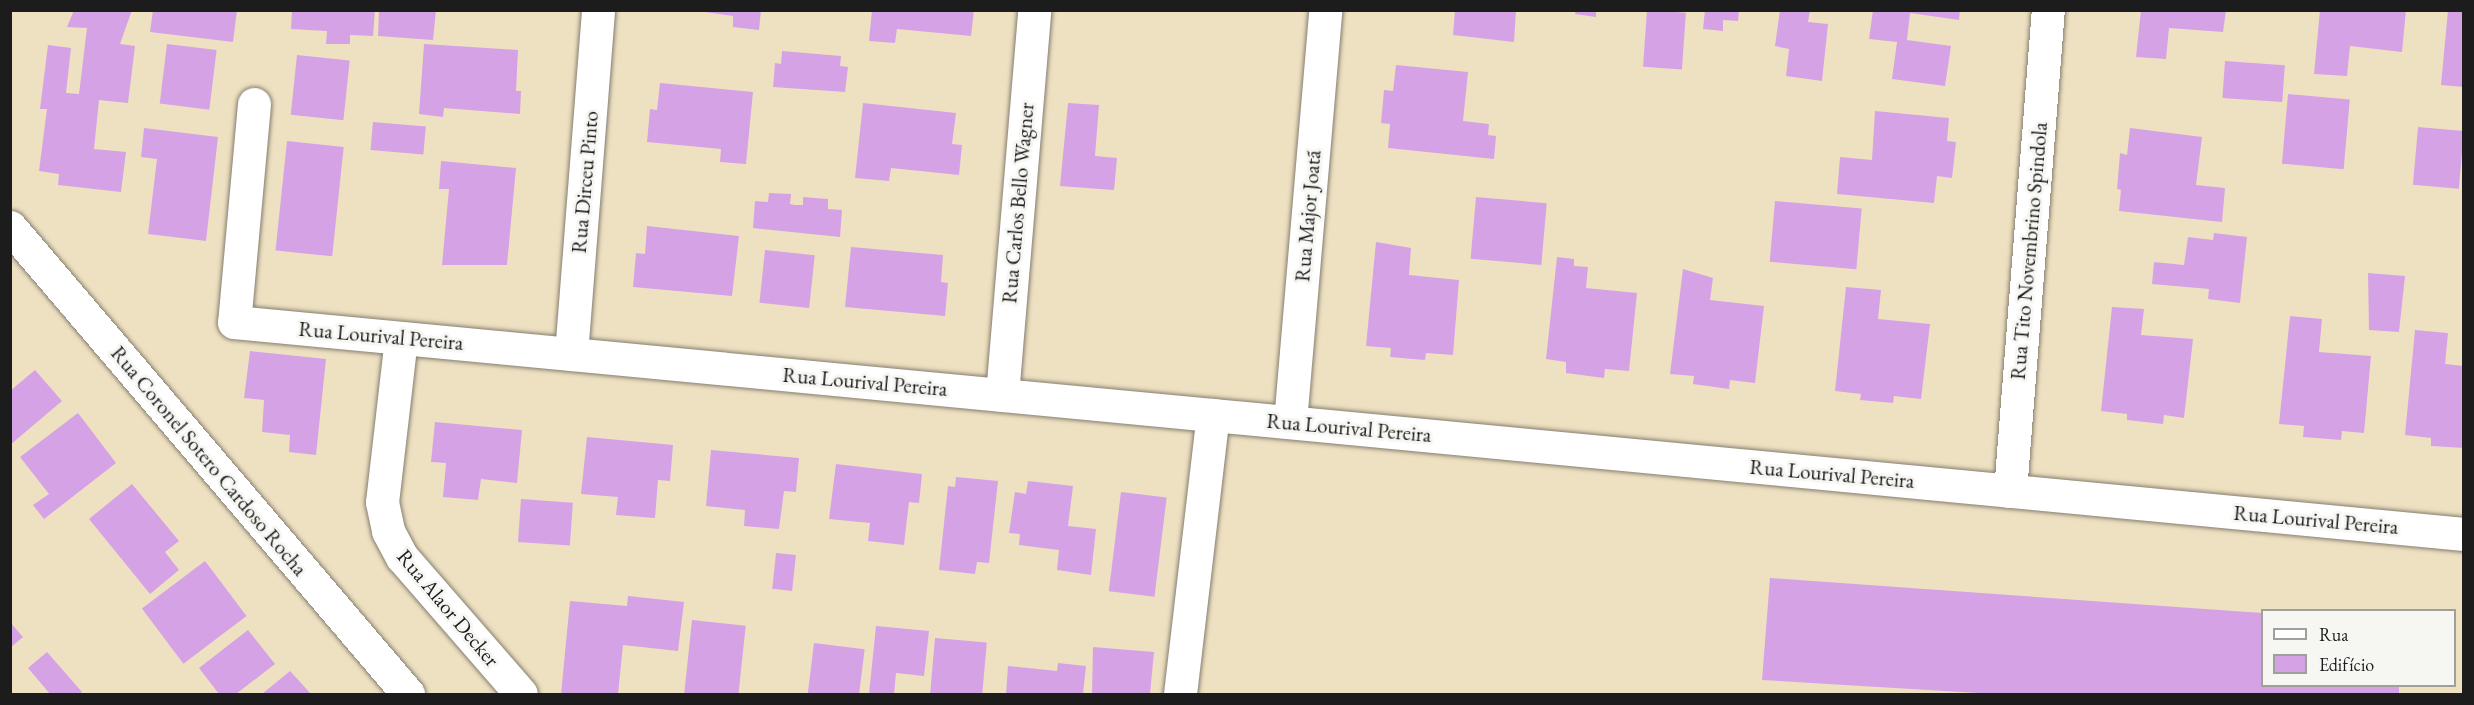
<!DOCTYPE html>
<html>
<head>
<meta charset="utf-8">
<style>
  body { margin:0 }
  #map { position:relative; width:2474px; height:705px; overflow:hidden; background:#eee1c2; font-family:"EB Garamond",serif }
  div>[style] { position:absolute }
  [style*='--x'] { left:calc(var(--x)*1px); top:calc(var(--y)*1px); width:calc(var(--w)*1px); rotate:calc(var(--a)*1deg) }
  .building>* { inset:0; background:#d6a2e6; transform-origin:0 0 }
  .roads { filter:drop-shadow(0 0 2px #857e6f) drop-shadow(0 0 2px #857e6f) }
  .minor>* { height:33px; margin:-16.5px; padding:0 16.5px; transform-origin:16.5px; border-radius:16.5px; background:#fff }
  .tertiary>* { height:33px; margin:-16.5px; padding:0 16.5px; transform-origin:16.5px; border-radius:16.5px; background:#fff }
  span { translate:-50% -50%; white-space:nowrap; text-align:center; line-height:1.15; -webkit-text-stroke:6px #f6f6f2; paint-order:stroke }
  .street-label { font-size:21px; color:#1c1c1c }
  .frame { position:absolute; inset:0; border:12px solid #1c1c1c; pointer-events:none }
  .legend { position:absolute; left:2261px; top:609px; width:195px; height:78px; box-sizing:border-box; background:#f6f6f2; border:2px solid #9f9f9c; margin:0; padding:8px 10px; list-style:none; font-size:18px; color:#1c1c1c }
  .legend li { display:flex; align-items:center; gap:12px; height:30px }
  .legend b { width:30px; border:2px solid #9f9f9c }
</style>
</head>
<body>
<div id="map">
  <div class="building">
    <div style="clip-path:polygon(74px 10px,132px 10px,120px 44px,135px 46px,128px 103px,99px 100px,94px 149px,126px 152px,121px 192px,58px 185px,59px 174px,39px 171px,47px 109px,40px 109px,48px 45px,71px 48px,66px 93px,79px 94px,87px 28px,67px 27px)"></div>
    <div style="clip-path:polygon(153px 10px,237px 10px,233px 42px,150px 32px)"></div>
    <div style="clip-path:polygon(292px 10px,375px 10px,373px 36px,350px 35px,350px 44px,326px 44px,327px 31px,291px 29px)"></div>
    <div style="clip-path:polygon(379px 10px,436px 10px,433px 40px,378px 36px)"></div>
    <div style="clip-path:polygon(691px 10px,761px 10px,759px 30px,733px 27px,733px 16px)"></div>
    <div style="clip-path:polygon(872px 10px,974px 10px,971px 36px,897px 29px,895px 43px,869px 41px)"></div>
    <div style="clip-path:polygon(1455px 10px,1516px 10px,1514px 42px,1453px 35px)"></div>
    <div style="clip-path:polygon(1576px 10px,1596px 10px,1596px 17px,1575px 14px)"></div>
    <div style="left:1647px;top:10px;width:39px;height:57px;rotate:4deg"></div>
    <div style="clip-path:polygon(1705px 10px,1739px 10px,1738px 21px,1723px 20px,1723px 31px,1703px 29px)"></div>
    <div style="clip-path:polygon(1780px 10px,1810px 11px,1808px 22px,1828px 24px,1822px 81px,1786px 76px,1789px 49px,1775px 46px)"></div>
    <div style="clip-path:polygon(1873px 10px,1960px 10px,1959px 20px,1910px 13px,1907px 40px,1951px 46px,1945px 86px,1892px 79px,1897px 42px,1869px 39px)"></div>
    <div style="clip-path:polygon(2141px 10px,2226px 10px,2223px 32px,2169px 28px,2166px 59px,2136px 57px)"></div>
    <div style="clip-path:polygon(2320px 10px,2406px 10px,2402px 52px,2350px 46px,2347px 76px,2314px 74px)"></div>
    <div style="clip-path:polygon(2448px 10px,2464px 10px,2464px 87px,2441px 85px)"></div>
    <div style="left:167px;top:44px;width:50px;height:60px;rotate:7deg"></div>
    <div style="clip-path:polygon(424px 44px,518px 50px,516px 91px,521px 91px,520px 114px,444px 108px,443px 117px,419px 114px)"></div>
    <div style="clip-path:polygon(782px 51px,841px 56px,840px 66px,848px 67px,845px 92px,773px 87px,775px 63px,781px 64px)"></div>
    <div style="left:297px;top:55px;width:53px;height:60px;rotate:6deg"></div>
    <div style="left:2225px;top:61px;width:60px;height:37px;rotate:4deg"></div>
    <div style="clip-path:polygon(1396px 65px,1468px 72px,1463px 121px,1489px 124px,1488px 135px,1496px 136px,1494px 159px,1388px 148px,1390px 124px,1381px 123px,1384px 90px,1393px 91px)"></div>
    <div style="clip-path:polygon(660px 83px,753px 92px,746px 164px,720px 162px,721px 149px,647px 142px,650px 109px,657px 110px)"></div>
    <div style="left:2288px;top:94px;width:62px;height:70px;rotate:5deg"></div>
    <div style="clip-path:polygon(863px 103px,956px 113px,952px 144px,962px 145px,959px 175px,891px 168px,889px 181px,855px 178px)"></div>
    <div style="clip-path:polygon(1068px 103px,1099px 105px,1095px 156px,1117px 158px,1114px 190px,1060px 186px)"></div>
    <div style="clip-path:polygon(1875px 111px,1949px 118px,1947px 141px,1956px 142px,1952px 178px,1937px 176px,1934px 203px,1837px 194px,1840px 157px,1872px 160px)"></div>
    <div style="left:373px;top:122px;width:53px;height:28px;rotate:5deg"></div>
    <div style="left:2418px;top:127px;width:46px;height:58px;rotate:5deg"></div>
    <div style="clip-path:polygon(144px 128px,218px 137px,206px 241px,148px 234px,157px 159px,141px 157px)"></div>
    <div style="clip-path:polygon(2130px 128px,2202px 137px,2196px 185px,2225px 188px,2222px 222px,2119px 211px,2121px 190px,2117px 189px,2120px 153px,2127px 155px)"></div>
    <div style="left:287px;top:141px;width:57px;height:110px;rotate:6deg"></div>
    <div style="clip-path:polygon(441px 161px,516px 168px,507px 265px,442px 265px,449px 189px,439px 189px)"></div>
    <div style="clip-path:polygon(769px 193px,791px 194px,790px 204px,795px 205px,803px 205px,803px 197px,828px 199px,828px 209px,842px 210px,840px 237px,753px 228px,755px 201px,768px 202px)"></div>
    <div style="left:1476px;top:197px;width:71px;height:62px;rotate:5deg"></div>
    <div style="left:1775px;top:201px;width:87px;height:61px;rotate:5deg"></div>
    <div style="clip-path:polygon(647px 226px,739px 236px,732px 296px,633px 287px,636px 253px,645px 254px)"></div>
    <div style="clip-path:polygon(2214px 233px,2247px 237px,2240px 303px,2208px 299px,2209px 289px,2152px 284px,2154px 262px,2184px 265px,2188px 237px,2213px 240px)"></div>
    <div style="clip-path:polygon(1376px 242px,1411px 248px,1409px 275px,1459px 280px,1453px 355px,1426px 353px,1425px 360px,1390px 357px,1391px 348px,1366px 346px)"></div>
    <div style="clip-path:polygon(851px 247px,943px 255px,941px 282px,948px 283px,945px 316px,845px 307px)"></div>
    <div style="left:765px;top:250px;width:50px;height:53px;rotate:6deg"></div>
    <div style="clip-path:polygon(1557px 257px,1574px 259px,1574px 266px,1588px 267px,1586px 288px,1637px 293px,1629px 371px,1605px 369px,1604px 378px,1566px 373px,1566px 362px,1546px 359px)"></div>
    <div style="clip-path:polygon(1683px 269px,1713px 278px,1710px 300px,1764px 306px,1755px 383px,1730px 380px,1729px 389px,1693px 384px,1694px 376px,1670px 374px)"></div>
    <div style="clip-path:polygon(2368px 273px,2405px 276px,2399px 332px,2369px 330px)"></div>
    <div style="clip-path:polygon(1846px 287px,1881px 290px,1878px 319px,1930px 324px,1921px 399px,1894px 396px,1893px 403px,1860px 400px,1861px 394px,1835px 391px)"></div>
    <div style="clip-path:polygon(2112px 307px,2144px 309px,2141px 335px,2193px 339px,2184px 418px,2164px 415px,2163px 424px,2127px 420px,2127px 414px,2101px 411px)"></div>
    <div style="clip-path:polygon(2290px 316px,2322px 319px,2319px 352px,2371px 356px,2364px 433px,2342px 431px,2341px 440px,2303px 437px,2304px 426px,2279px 424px)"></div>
    <div style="clip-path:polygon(2415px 330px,2448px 333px,2445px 364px,2464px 366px,2464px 448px,2431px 446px,2431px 438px,2405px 435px)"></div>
    <div style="clip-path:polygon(250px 351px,326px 359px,316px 455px,289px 452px,290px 435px,262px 432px,264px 400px,244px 398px)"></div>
    <div style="clip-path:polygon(35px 370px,62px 401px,10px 445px,10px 391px)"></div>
    <div style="clip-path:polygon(78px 413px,116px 463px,44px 519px,33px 505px,49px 494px,20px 457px)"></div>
    <div style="clip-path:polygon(435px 422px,522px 430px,517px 483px,481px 479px,478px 500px,443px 497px,446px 463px,431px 462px)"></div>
    <div style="clip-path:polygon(587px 437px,673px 445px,670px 481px,658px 480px,655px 518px,616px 515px,618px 497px,581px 494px)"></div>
    <div style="clip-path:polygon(711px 450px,799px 458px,796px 492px,784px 491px,779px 529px,744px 526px,745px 510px,706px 506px)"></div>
    <div style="clip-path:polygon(836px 464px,922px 474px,919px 503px,909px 502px,904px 545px,868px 541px,870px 523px,829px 519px)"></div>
    <div style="clip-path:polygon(956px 477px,998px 481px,989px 563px,977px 562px,975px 574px,939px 570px,948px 486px,955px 487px)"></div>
    <div style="clip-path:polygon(1028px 481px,1073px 486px,1068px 526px,1096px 529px,1091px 575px,1057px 570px,1059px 550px,1019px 545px,1020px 534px,1009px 533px,1015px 492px,1026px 494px)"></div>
    <div style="clip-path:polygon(132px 484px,179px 541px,165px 552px,179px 570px,150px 594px,89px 519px)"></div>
    <div style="left:1121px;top:492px;width:46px;height:100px;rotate:7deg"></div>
    <div style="left:521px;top:499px;width:52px;height:43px;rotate:4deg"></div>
    <div style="left:776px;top:553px;width:20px;height:36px;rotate:6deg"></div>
    <div style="left:205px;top:561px;width:69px;height:79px;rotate:53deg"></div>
    <div style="clip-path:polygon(1770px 578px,2262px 613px,2262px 686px,2399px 686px,2399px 694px,1995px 694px,1762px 680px)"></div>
    <div style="clip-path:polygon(628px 596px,684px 602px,678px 651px,623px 645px,618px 694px,561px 694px,570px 601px,627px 606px)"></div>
    <div style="left:692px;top:620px;width:54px;height:74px;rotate:6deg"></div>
    <div style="clip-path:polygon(10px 622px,23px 637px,10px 648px)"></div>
    <div style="clip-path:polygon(876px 626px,929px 631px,924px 676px,896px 673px,894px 694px,869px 694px)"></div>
    <div style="clip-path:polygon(248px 630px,275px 664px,236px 694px,219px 694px,199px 668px)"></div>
    <div style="left:935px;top:638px;width:52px;height:56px;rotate:5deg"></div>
    <div style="left:814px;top:643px;width:51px;height:51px;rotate:7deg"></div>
    <div style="clip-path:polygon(1093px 647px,1154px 652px,1150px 694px,1092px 694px)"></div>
    <div style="clip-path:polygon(47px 652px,82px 692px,80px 694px,50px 694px,28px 668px)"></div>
    <div style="clip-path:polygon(1058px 663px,1086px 666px,1083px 694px,1006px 694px,1008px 666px,1057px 671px)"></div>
    <div style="clip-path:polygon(290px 671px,311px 694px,262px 694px)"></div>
  </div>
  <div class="roads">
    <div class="minor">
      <div style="--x:254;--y:104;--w:219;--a:95.2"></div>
      <div style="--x:234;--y:322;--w:2240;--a:5.43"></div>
      <div style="--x:401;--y:338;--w:165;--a:96.6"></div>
      <div style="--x:382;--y:502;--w:30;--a:78"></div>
      <div style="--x:388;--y:531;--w:30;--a:62"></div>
      <div style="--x:402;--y:557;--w:181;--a:49"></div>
      <div style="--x:571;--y:354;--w:345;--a:-85.5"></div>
      <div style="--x:1002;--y:395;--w:386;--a:-85.2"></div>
      <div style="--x:1290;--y:422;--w:413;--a:-85.1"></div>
      <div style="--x:2010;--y:491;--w:482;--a:-85.5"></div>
      <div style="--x:1180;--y:694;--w:281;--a:-83.3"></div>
    </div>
    <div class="tertiary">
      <div style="--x:10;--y:227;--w:614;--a:49.56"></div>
    </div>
  </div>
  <div class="street-label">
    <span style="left:585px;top:182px;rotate:-85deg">Rua Dirceu Pinto</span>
    <span style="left:1018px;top:203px;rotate:-85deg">Rua Carlos Bello Wagner</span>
    <span style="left:1308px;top:216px;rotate:-85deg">Rua Major Joatã</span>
    <span style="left:2029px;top:251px;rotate:-85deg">Rua Tito Novembrino Spindola</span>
    <span style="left:381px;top:336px;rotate:5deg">Rua Lourival Pereira</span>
    <span style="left:865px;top:382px;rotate:5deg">Rua Lourival Pereira</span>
    <span style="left:1349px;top:428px;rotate:5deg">Rua Lourival Pereira</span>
    <span style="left:209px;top:461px;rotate:50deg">Rua Coronel Sotero Cardoso Rocha</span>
    <span style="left:1832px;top:474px;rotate:5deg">Rua Lourival Pereira</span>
    <span style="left:2316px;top:520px;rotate:5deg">Rua Lourival Pereira</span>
    <span style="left:448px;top:608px;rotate:50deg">Rua Alaor Decker</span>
  </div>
  <div class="frame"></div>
  <ul class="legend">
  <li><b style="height:8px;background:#fff"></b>Rua</li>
  <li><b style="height:16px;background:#d6a2e6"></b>Edifício</li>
  </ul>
</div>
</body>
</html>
